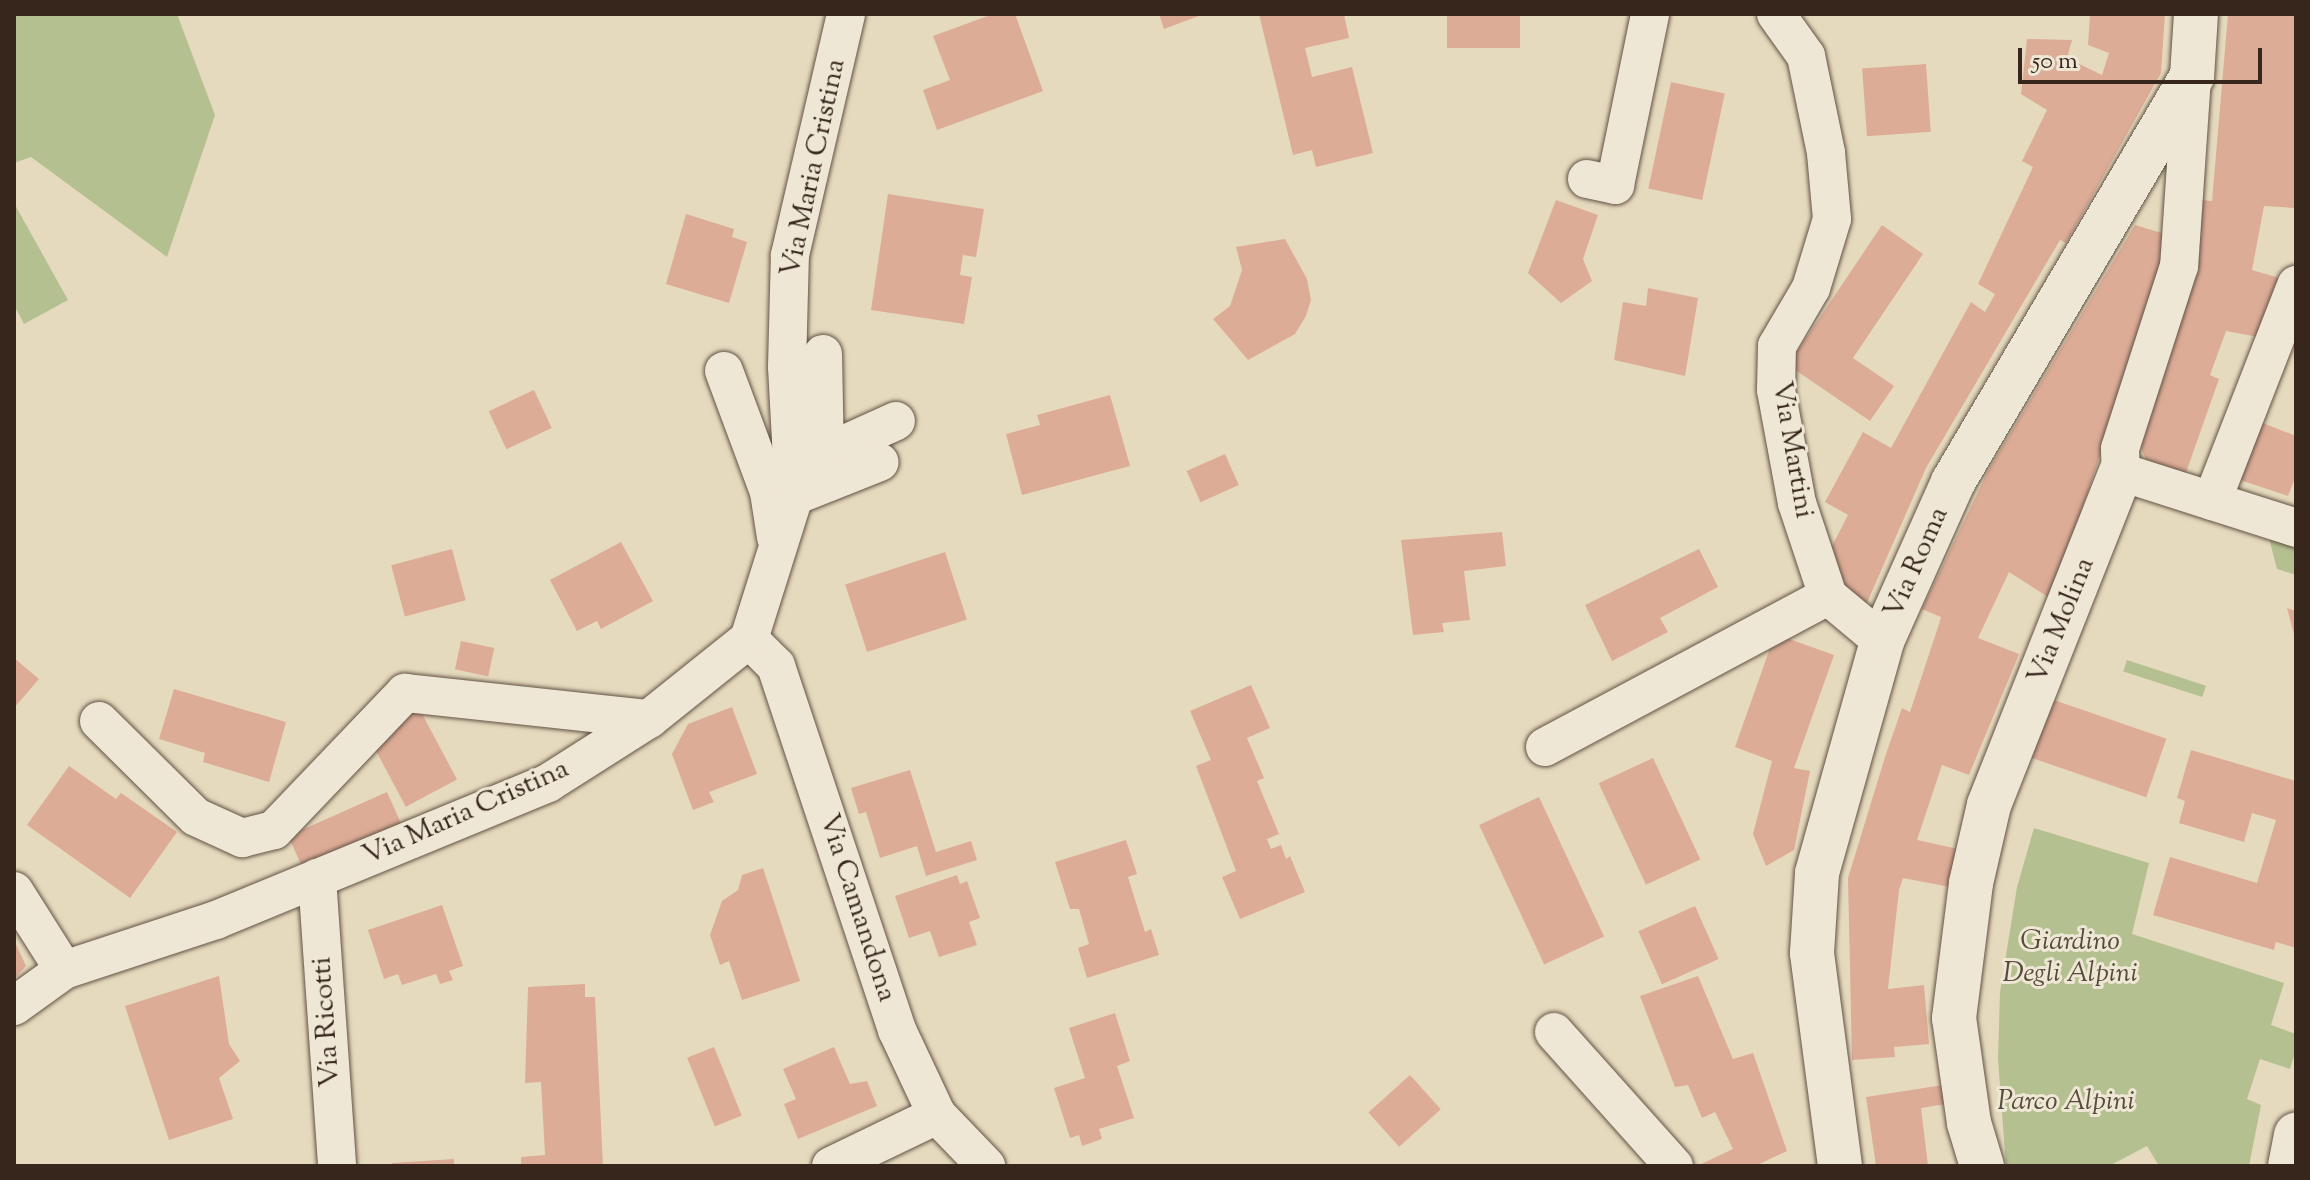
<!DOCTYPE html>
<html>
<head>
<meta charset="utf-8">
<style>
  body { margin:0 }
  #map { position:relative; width:2310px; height:1180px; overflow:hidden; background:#e6dabe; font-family:"Sorts Mill Goudy",serif }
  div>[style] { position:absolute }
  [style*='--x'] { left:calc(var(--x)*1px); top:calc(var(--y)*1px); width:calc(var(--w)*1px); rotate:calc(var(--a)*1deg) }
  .green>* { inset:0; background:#b5c091; transform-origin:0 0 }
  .building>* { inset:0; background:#ddac97; transform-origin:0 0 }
  .roads { filter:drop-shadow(0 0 2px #625344) drop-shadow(0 0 2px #625344) }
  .minor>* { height:38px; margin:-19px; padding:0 19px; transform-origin:19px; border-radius:19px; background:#efe7d5 }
  .tertiary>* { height:44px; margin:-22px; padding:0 22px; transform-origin:22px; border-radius:22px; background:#efe7d5 }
  .secondary>* { height:44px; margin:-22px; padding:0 22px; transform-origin:22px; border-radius:22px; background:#efe7d5 }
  span { translate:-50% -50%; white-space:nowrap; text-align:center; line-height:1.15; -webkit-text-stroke:6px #efe7d5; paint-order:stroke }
  .street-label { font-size:28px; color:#36261c }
  .park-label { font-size:28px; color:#564c39; font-style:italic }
  .frame { position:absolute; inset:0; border:16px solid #36261c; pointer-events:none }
  .scale { position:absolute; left:2018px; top:48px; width:244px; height:36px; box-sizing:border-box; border:4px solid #36261c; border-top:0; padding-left:10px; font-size:24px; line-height:28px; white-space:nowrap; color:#36261c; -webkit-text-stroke:6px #efe7d5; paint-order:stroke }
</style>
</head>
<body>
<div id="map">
  <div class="green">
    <div style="clip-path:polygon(14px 14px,177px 14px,215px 115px,167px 257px,31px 157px,14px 163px)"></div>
    <div style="clip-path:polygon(14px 203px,68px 300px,24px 324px,14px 305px)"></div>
    <div style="clip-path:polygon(2268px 534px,2296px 542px,2296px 575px,2277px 569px)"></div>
    <div style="left:2127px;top:660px;width:83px;height:12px;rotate:18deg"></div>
    <div style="clip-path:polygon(2034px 828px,2149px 863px,2132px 934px,2284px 983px,2271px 1025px,2296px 1034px,2296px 1049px,2290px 1069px,2260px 1059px,2247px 1099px,2261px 1105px,2249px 1166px,2159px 1166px,2147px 1146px,2109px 1166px,2006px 1166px,1998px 1059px,2000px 992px,2017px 887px)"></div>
  </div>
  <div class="building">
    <div style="clip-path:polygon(993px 14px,1015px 14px,1043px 91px,937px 130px,923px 90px,950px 80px,933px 36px)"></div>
    <div style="clip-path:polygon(1159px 14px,1204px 14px,1164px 29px)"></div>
    <div style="clip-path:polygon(1259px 14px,1344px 14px,1349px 38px,1305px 48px,1312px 77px,1352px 67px,1373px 153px,1316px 167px,1312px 150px,1293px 155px)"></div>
    <div style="left:1447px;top:14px;width:73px;height:34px"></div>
    <div style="clip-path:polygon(2090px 14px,2165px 14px,2161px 73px,2066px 243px,2060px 240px,1926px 468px,1866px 605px,1845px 594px,1829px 552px,1848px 515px,1825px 502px,1863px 432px,1891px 448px,1971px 302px,1985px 312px,1995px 294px,1978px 284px,2033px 167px,2022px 161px,2047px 110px,2021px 94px,2027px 39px,2072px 40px,2067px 58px,2102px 75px,2109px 53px,2088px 45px)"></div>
    <div style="clip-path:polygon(2228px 14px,2296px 14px,2296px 208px,2264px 206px,2252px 270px,2290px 281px,2269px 339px,2226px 331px,2210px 375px,2219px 379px,2183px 481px,2148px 465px,2139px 442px,2201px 200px,2212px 201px)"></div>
    <div style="left:1926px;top:64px;width:68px;height:64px;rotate:86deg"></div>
    <div style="left:1671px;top:82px;width:55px;height:109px;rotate:12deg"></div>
    <div style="clip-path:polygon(888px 194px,984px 209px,976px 257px,963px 255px,960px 275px,972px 277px,964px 324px,871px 310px)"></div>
    <div style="clip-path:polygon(1556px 200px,1598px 215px,1583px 259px,1592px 281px,1561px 303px,1528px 273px)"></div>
    <div style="clip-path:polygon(686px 214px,734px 229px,732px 237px,747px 242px,729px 303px,666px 284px)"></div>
    <div style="clip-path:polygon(1882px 225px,1923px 254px,1853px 358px,1894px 386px,1870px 421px,1788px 365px)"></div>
    <div style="clip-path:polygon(2135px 225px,2172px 236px,2060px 577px,2048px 597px,2009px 572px,1978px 638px,2019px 654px,1969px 775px,1942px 765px,1917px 840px,1958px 849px,1950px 887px,1903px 878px,1899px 890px,1888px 989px,1924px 985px,1929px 1044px,1894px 1047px,1895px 1057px,1852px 1060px,1848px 878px,1886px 754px,1902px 708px,1910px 712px,1939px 624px,1941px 617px,1922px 609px,1988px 471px)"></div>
    <div style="clip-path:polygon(1285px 239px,1307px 279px,1311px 300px,1306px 316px,1295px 334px,1248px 360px,1213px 319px,1230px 306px,1242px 270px,1236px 247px)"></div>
    <div style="clip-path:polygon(1648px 288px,1698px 298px,1685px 376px,1614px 360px,1623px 302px,1646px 306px)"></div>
    <div style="left:534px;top:390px;width:42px;height:50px;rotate:65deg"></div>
    <div style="clip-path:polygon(1110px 395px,1130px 466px,1022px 495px,1006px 434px,1040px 425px,1037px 415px)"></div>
    <div style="clip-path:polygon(2255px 420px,2296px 436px,2296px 476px,2288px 496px,2234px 478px)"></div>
    <div style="left:1225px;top:454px;width:34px;height:42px;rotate:66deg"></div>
    <div style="clip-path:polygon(1502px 532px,1506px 566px,1464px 571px,1470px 620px,1442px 623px,1444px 632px,1413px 635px,1401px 540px)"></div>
    <div style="clip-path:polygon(621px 542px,653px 601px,601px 629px,597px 621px,577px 631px,550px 580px)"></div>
    <div style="left:452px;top:549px;width:53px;height:63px;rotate:75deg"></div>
    <div style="clip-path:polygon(1699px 549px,1718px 587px,1660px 618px,1668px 632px,1612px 661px,1585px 605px)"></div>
    <div style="left:945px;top:552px;width:71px;height:105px;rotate:72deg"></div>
    <div style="clip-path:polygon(2287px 608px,2296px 611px,2296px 638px,2295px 638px)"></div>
    <div style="clip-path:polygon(1775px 634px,1834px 655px,1794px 768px,1810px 771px,1794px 850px,1766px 866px,1753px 834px,1772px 761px,1735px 747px)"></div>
    <div style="left:461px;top:641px;width:34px;height:29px;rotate:12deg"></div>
    <div style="clip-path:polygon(14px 658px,39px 679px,14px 708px)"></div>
    <div style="clip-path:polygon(1251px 685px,1270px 728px,1247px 738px,1264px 778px,1257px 781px,1279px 834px,1267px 839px,1271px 849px,1281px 845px,1286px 859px,1290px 856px,1305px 892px,1240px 919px,1222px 877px,1236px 871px,1196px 766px,1211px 760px,1190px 711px)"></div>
    <div style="clip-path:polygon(174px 689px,286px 722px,269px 782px,203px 762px,205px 753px,159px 739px)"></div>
    <div style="left:2051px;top:699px;width:122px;height:62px;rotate:19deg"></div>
    <div style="clip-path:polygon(732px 707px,757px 774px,709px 792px,714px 802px,693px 810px,672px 754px,688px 724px)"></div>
    <div style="left:419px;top:708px;width:81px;height:58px;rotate:62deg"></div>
    <div style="clip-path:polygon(2191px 750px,2296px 781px,2296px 948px,2276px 942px,2274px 950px,2153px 915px,2170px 857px,2257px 883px,2276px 820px,2252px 813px,2244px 842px,2179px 823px,2185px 801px,2177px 798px)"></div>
    <div style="left:1653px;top:758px;width:112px;height:60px;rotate:65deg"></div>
    <div style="clip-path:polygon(69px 766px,116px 799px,121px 793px,177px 832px,130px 898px,27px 825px)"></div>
    <div style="clip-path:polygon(910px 770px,936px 852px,971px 841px,977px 860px,926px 876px,917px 846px,880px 858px,866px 812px,859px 814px,851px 788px)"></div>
    <div style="left:387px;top:792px;width:35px;height:108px;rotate:66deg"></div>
    <div style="left:1539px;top:797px;width:154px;height:66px;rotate:65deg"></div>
    <div style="clip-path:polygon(1126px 840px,1137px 874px,1128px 877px,1145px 932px,1151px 929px,1159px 955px,1087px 978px,1078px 948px,1089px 944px,1079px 909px,1070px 909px,1055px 862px)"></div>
    <div style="clip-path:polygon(763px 868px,800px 981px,742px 1000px,729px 961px,720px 965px,710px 935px,722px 901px,738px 890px,742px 875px)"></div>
    <div style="clip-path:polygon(957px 875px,960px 884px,967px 881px,980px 918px,969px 922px,977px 945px,939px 957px,930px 931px,909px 938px,895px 896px)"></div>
    <div style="clip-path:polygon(442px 905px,463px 966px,449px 971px,453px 980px,440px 984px,436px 974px,402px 985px,398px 974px,384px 979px,368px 930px)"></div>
    <div style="left:1695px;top:906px;width:58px;height:62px;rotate:66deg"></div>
    <div style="clip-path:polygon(14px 940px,26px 966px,14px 979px)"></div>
    <div style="clip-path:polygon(219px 976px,229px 1044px,240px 1061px,219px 1078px,233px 1119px,169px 1140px,125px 1006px)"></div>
    <div style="clip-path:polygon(1698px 976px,1733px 1059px,1753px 1053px,1787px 1151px,1755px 1166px,1697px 1166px,1733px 1149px,1715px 1112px,1702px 1118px,1688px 1085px,1675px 1087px,1640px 996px)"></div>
    <div style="clip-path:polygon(585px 984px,585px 997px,595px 997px,603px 1166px,521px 1166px,521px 1157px,545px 1155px,541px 1082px,525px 1083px,528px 987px)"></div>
    <div style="clip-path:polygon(1115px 1013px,1130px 1061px,1117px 1066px,1134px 1118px,1099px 1129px,1102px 1139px,1082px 1146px,1079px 1135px,1070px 1138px,1054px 1088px,1085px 1078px,1069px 1028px)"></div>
    <div style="left:714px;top:1047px;width:74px;height:29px;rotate:68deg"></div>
    <div style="clip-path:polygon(834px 1047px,850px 1084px,867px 1081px,877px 1106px,798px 1139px,784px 1104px,796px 1099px,783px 1069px)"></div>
    <div style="left:1410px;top:1075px;width:46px;height:56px;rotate:48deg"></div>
    <div style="clip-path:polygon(1943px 1085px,1946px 1104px,1921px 1108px,1928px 1166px,1876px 1166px,1866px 1097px)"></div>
    <div style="clip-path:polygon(454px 1159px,454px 1166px,392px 1166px,392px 1163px)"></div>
  </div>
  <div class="roads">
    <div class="minor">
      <div style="--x:1776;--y:14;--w:52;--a:54.5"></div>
      <div style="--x:1806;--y:56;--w:99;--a:78.3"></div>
      <div style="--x:1826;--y:153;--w:66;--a:84.8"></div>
      <div style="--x:1832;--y:219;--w:72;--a:106.9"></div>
      <div style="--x:1811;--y:288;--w:67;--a:120.4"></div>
      <div style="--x:1777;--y:346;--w:44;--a:91.3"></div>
      <div style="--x:1776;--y:390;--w:115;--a:79.5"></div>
      <div style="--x:1797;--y:503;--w:98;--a:71.6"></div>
      <div style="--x:1828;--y:596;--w:70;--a:39.8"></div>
      <div style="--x:2192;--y:77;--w:189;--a:93.9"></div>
      <div style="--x:2179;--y:266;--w:192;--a:107.9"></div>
      <div style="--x:2120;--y:449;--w:23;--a:88"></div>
      <div style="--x:2121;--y:472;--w:184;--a:17.7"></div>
      <div style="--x:1587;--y:179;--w:29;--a:12"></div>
      <div style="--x:1615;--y:185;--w:175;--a:-78.4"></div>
      <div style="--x:823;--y:354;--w:100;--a:88.9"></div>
      <div style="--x:724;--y:371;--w:129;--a:69.6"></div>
      <div style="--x:769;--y:492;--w:46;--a:81.2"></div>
      <div style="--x:792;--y:468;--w:114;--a:-24.3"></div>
      <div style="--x:794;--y:496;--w:92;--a:-21.6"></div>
      <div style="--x:2212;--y:501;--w:232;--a:-68.7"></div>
      <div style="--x:749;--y:639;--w:38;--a:45"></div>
      <div style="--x:776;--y:666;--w:384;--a:71.6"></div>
      <div style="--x:897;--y:1030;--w:94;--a:64.8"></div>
      <div style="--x:937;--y:1115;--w:71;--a:46.1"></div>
      <div style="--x:99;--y:721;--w:136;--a:44.7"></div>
      <div style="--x:196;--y:817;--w:51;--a:24.5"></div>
      <div style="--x:242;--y:838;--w:33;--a:-14"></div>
      <div style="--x:274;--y:830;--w:190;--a:-46.3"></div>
      <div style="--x:405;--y:693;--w:245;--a:6.1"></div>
      <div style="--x:1545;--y:747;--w:321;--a:-28.1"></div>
      <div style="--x:317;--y:878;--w:289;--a:86"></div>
      <div style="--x:14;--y:891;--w:93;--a:57.7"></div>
      <div style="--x:14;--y:1006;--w:62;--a:-35.8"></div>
      <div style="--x:64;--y:970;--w:160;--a:-18.2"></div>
      <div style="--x:216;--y:920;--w:359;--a:-22.4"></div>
      <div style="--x:548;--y:783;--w:120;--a:-32.4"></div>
      <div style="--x:649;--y:719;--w:128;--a:-38.7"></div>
      <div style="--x:749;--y:639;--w:150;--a:-72.5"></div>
      <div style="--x:794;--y:496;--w:129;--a:-93.1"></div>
      <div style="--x:787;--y:367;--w:112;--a:-88.5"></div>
      <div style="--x:790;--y:255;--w:247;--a:-76.9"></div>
      <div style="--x:1554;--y:1032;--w:180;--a:48.2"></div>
      <div style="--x:831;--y:1166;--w:118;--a:-25.7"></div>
    </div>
    <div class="tertiary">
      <div style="--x:1982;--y:1166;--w:45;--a:-106.8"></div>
      <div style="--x:1969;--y:1123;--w:106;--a:-98.1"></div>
      <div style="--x:1954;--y:1018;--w:136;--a:-82.8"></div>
      <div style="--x:1971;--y:883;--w:80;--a:-77"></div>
      <div style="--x:1989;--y:805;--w:358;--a:-68.4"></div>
      <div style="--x:2290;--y:1166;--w:32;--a:-79"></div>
    </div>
    <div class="secondary">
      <div style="--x:1840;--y:1166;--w:215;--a:-97.5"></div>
      <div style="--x:1812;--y:953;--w:80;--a:-86.4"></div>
      <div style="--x:1817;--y:873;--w:241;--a:-74.3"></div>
      <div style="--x:1882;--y:641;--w:174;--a:-65.9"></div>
      <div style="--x:1953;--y:482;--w:470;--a:-59.5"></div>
      <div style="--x:2192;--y:77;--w:63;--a:-86.4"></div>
    </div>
  </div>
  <div class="street-label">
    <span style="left:814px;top:168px;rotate:-78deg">Via Maria Cristina</span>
    <span style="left:1792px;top:450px;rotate:80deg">Via Martini</span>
    <span style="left:1917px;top:563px;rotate:-66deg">Via Roma</span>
    <span style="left:2062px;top:621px;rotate:-68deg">Via Molina</span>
    <span style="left:466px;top:813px;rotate:-24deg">Via Maria Cristina</span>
    <span style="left:857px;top:908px;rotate:72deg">Via Camandona</span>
    <span style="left:327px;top:1022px;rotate:-94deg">Via Ricotti</span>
  </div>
  <div class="park-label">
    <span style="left:2070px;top:958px">Giardino<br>Degli Alpini</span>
    <span style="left:2066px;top:1102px">Parco Alpini</span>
  </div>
  <div class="frame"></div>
  <div class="scale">50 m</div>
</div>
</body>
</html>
